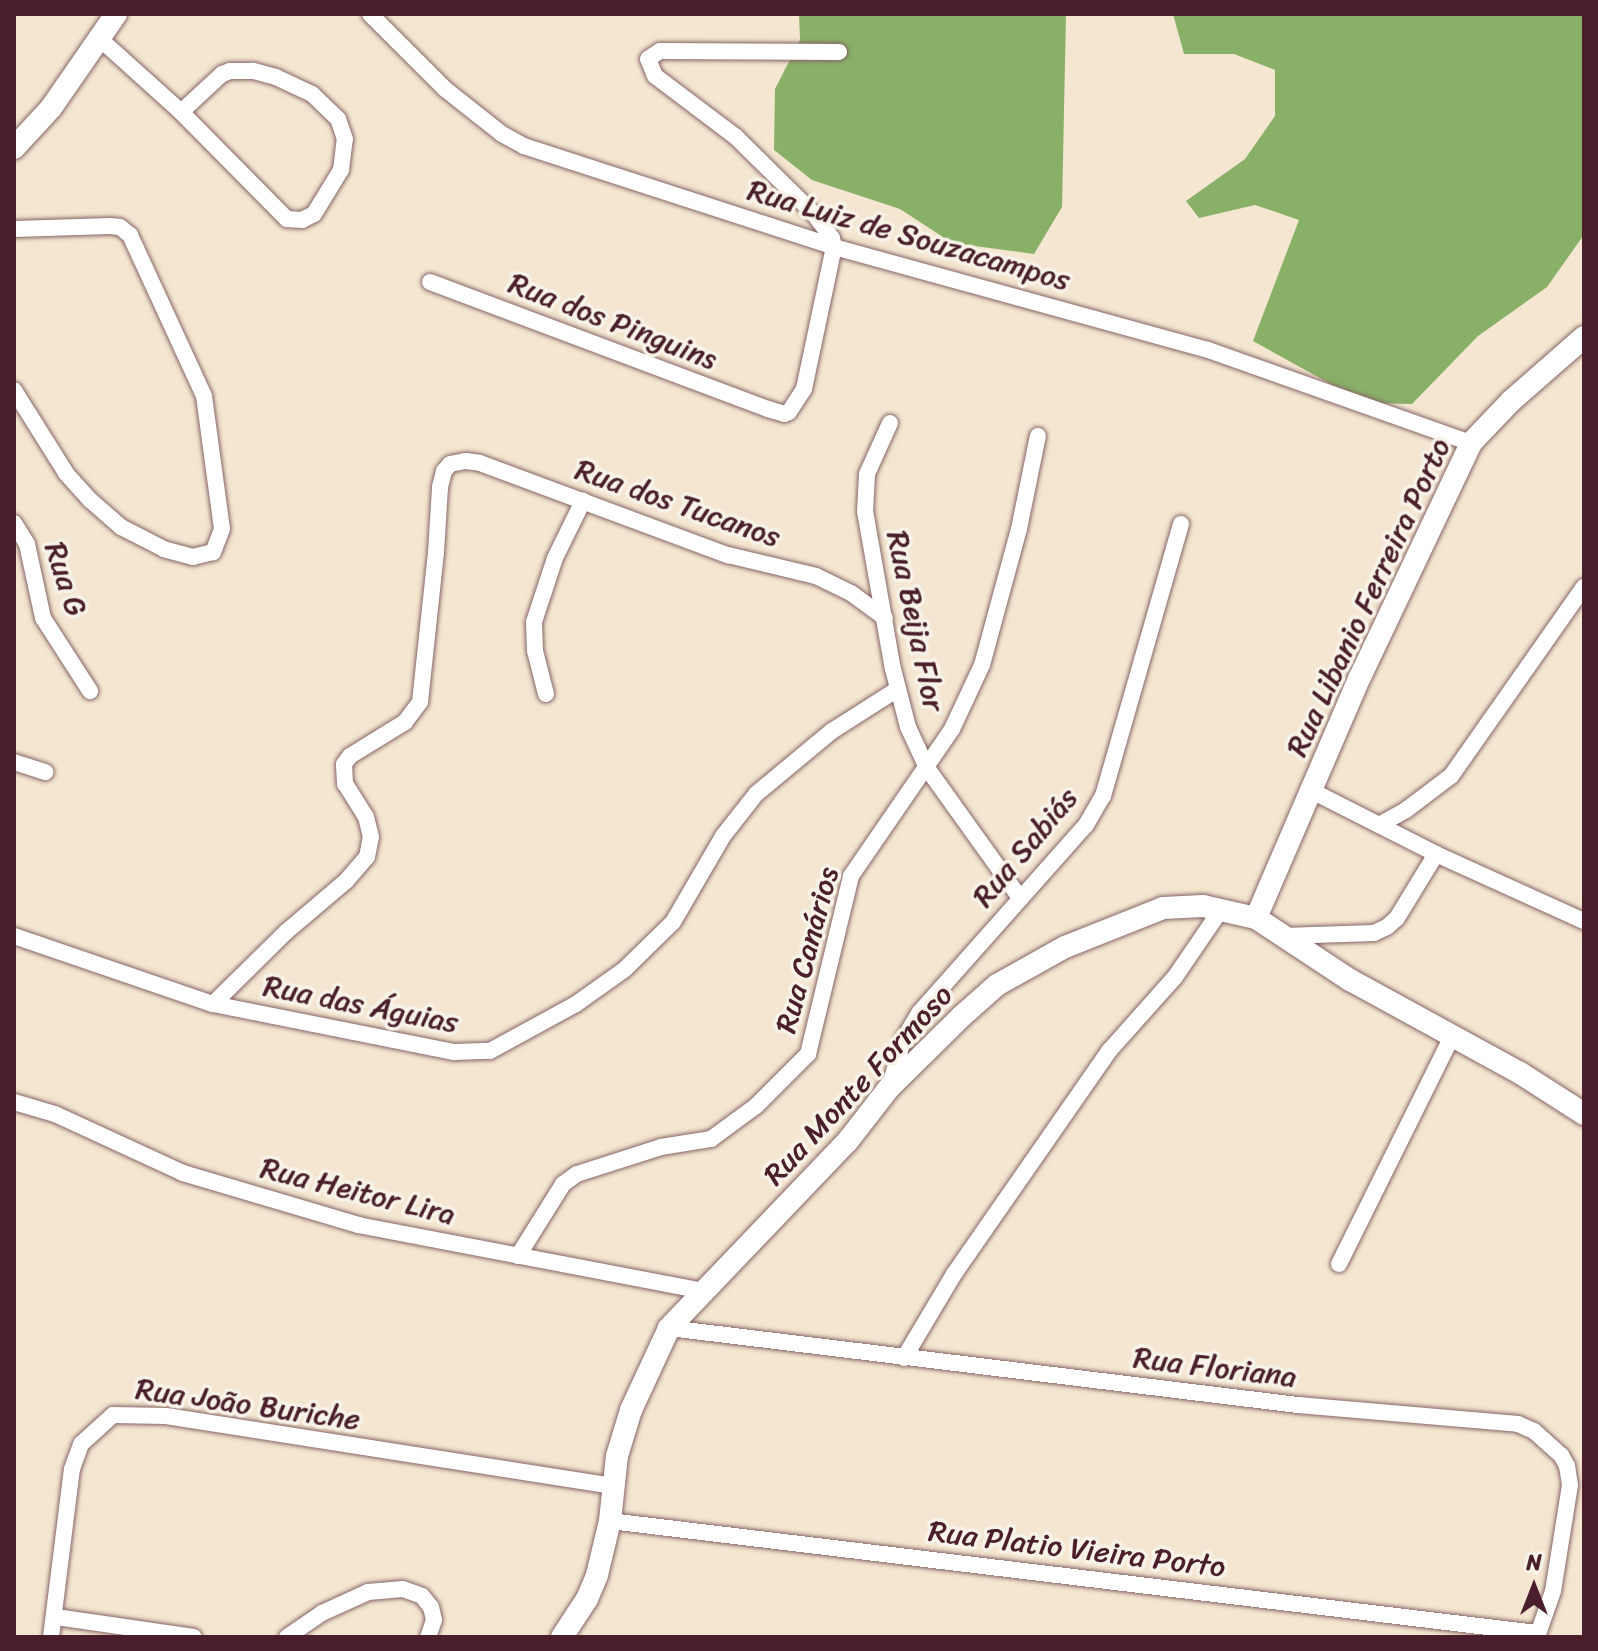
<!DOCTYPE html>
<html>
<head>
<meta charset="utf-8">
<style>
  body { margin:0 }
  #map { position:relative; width:1598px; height:1651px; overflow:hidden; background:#f4e6d0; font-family:Sriracha,sans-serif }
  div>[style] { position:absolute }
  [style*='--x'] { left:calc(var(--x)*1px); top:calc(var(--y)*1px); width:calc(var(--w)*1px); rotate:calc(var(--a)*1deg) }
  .forest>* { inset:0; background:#89b067 }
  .roads { filter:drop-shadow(0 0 2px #866565) drop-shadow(0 0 2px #866565) }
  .street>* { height:16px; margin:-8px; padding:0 8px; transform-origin:8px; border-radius:8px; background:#fff }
  .secondary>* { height:22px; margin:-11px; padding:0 11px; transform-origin:11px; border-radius:11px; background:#fff }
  span { translate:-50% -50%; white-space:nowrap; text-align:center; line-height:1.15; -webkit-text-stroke:7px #f7f3e8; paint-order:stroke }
  .street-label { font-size:30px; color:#4a1f2b }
  .frame { position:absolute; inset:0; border:16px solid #4a1f2b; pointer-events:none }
  .north { position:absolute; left:1494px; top:1547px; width:80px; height:80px; -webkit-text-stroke:6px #f7f3e8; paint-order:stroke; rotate:0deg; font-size:22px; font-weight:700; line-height:32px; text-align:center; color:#4a1f2b }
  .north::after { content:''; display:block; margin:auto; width:28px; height:36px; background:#4a1f2b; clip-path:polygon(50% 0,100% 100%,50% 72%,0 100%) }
</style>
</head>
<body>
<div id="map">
  <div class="forest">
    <div style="clip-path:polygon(799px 14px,1066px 14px,1062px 207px,1034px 254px,952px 243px,900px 209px,812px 180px,774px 150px,775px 89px,800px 40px)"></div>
    <div style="clip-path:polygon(1173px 14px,1584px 14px,1583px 236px,1547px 287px,1478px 336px,1412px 404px,1365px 403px,1253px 341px,1299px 220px,1255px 205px,1199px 218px,1186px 201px,1245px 159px,1275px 116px,1275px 70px,1234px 54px,1184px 54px)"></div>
  </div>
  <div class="roads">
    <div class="street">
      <div style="--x:370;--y:14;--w:106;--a:45"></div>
      <div style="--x:445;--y:89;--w:73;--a:38.3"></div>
      <div style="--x:502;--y:134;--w:25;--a:29"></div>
      <div style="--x:524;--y:146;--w:326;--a:18"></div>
      <div style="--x:834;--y:247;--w:388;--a:15.4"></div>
      <div style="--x:1208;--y:350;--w:279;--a:19.5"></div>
      <div style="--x:100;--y:39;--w:109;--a:42"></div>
      <div style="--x:181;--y:112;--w:151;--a:45.3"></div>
      <div style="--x:287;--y:219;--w:15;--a:4"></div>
      <div style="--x:302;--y:220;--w:13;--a:-27"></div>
      <div style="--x:314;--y:214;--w:52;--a:-58.5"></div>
      <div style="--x:341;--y:170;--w:31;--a:-83"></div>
      <div style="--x:345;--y:139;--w:21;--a:-109"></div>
      <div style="--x:338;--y:119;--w:36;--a:-136"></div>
      <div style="--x:312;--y:94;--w:40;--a:-155"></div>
      <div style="--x:276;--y:77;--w:24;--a:-165"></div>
      <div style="--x:253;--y:71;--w:23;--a:180"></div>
      <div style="--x:230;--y:71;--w:9;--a:159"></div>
      <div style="--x:222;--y:74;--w:56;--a:137.2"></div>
      <div style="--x:14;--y:229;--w:96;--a:-1.8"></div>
      <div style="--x:110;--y:226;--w:10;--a:6"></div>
      <div style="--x:120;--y:227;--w:13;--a:39"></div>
      <div style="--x:130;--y:235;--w:177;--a:65.3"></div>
      <div style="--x:204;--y:396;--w:134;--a:82.3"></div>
      <div style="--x:222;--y:529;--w:25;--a:111"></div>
      <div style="--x:213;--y:552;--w:21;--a:166"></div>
      <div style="--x:193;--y:557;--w:30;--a:-165"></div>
      <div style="--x:164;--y:549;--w:48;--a:-152.9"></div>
      <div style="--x:121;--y:527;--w:41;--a:-138.9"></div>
      <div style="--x:90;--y:500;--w:36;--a:-132"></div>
      <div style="--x:66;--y:473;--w:98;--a:-122.1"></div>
      <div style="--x:430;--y:282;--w:361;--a:20.6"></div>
      <div style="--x:768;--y:409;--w:17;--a:17"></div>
      <div style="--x:784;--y:414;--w:5;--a:-22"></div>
      <div style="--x:789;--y:412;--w:27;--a:-57"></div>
      <div style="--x:804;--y:389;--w:145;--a:-78.1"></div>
      <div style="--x:834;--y:247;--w:9;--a:-103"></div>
      <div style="--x:832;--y:238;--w:31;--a:-127"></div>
      <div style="--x:813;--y:213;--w:108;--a:-135.4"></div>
      <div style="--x:736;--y:137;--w:101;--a:-143"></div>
      <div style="--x:655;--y:76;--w:18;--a:-112"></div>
      <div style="--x:648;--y:59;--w:14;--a:-34"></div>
      <div style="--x:660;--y:51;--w:179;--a:0.3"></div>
      <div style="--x:890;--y:423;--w:56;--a:114.3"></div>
      <div style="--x:867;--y:474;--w:37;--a:93"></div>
      <div style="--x:865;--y:511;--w:160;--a:80"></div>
      <div style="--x:893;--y:669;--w:60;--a:75.5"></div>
      <div style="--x:908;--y:727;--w:45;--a:65.1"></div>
      <div style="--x:927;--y:768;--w:160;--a:54.4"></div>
      <div style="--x:14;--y:523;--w:25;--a:58"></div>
      <div style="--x:27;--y:544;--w:76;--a:77.8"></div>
      <div style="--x:43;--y:618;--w:87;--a:57.2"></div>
      <div style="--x:546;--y:694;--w:44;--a:-104.3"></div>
      <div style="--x:535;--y:651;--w:29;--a:-92"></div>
      <div style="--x:534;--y:622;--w:67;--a:-71.8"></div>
      <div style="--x:555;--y:558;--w:64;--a:-63.8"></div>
      <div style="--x:14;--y:762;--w:33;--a:18"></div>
      <div style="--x:1312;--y:791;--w:139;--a:26.9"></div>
      <div style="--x:1436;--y:854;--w:162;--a:24.4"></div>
      <div style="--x:1379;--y:825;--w:31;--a:-29"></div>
      <div style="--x:1406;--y:810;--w:56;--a:-37.1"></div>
      <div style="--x:1451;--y:776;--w:231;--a:-54.9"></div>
      <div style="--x:14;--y:936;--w:210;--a:18.9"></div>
      <div style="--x:213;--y:1004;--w:246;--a:11.3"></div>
      <div style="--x:454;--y:1052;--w:36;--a:-2"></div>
      <div style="--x:490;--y:1051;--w:98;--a:-28.7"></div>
      <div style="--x:576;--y:1004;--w:60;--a:-35.5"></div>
      <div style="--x:625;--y:969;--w:67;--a:-44.4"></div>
      <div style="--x:673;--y:922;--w:99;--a:-59.8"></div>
      <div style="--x:723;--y:836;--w:53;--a:-51.8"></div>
      <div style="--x:756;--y:794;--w:99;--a:-39.7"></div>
      <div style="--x:832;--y:731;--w:78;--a:-32.5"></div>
      <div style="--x:1283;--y:936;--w:91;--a:-1.9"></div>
      <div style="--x:1374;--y:933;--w:14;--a:-25"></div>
      <div style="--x:1387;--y:927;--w:13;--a:-42"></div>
      <div style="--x:1397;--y:918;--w:75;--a:-58.6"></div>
      <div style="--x:213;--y:1004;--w:103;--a:-44.6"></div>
      <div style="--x:286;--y:932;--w:79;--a:-40.4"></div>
      <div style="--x:346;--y:881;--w:32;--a:-49"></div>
      <div style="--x:367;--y:857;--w:20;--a:-79"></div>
      <div style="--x:371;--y:837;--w:21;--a:-104"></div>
      <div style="--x:366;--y:817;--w:39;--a:-122"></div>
      <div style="--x:345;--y:784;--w:20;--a:-93"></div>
      <div style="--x:344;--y:764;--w:10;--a:-53"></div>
      <div style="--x:350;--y:756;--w:65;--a:-31.7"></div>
      <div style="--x:405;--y:722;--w:25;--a:-53"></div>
      <div style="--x:420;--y:702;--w:150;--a:-83.9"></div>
      <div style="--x:436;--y:553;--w:66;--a:-86.5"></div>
      <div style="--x:440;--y:487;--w:16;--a:-76"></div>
      <div style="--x:444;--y:471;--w:9;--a:-49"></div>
      <div style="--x:450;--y:464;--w:16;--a:-11"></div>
      <div style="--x:466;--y:461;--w:14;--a:8"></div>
      <div style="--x:480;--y:463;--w:265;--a:20.4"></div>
      <div style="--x:728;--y:555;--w:90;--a:13.4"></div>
      <div style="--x:816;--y:576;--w:39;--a:26"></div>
      <div style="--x:851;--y:593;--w:42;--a:36.3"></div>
      <div style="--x:890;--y:1086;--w:48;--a:-74.2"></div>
      <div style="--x:903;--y:1040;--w:31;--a:-59"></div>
      <div style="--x:919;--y:1013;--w:251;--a:-48.4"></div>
      <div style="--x:1086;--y:825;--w:34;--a:-60"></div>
      <div style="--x:1103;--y:796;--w:283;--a:-74"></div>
      <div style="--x:14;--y:1102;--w:43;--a:16.3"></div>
      <div style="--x:55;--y:1114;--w:141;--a:24.7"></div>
      <div style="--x:183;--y:1173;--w:183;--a:16.5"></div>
      <div style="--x:358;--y:1225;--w:351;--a:10.8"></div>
      <div style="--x:518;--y:1256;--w:85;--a:-58"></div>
      <div style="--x:563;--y:1184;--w:17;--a:-36"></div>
      <div style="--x:577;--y:1174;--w:88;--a:-17.8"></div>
      <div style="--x:661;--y:1147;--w:51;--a:-9.1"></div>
      <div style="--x:711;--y:1139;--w:56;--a:-36.3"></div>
      <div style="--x:756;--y:1106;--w:74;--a:-45"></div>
      <div style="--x:808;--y:1054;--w:183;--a:-76.4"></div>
      <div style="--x:851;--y:876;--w:178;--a:-55.5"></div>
      <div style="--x:952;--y:729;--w:71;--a:-64.9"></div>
      <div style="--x:982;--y:665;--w:141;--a:-74.8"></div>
      <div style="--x:1019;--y:529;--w:95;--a:-78.5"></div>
      <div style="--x:1339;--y:1264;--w:254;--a:-63.6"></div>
      <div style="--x:669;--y:1328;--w:634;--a:6.98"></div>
      <div style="--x:1298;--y:1405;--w:221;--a:4.9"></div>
      <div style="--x:1518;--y:1424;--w:17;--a:24"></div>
      <div style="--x:1534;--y:1431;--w:36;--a:42"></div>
      <div style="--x:1561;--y:1455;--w:13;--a:61"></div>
      <div style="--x:1567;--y:1466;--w:19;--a:81"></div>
      <div style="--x:1570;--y:1485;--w:107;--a:99.1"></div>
      <div style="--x:1553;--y:1591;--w:49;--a:109.2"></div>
      <div style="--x:904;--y:1358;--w:98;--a:-59.2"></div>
      <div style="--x:954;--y:1274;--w:272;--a:-55.2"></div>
      <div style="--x:1109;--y:1051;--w:99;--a:-48.3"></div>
      <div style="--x:1175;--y:977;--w:83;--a:-55.7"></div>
      <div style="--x:610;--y:1521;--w:934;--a:6.89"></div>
      <div style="--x:56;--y:1617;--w:139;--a:8.2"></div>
      <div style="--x:51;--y:1637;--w:169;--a:-82.9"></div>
      <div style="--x:72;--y:1469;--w:27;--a:-70"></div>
      <div style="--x:81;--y:1444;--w:43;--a:-42.2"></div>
      <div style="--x:113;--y:1415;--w:53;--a:1.1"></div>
      <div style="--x:166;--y:1416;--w:451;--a:8.9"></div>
      <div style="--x:287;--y:1637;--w:42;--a:-34.4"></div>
      <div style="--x:322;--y:1613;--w:51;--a:-24.5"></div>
      <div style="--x:368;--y:1592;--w:35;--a:-5"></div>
      <div style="--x:403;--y:1589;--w:20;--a:20"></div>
      <div style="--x:422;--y:1596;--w:14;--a:51"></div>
      <div style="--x:431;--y:1607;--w:13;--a:77"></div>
      <div style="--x:434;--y:1620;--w:18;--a:109"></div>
    </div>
    <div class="secondary">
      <div style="--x:14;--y:148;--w:54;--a:-47.2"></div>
      <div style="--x:51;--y:108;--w:114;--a:-55.3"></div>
      <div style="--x:1256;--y:918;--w:262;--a:-66.7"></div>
      <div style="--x:1360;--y:677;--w:259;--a:-64.6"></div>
      <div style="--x:1471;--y:443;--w:58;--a:-46.4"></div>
      <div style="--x:1511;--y:401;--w:97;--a:-41.2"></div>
      <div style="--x:562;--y:1637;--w:45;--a:-56.7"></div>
      <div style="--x:587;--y:1599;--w:26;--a:-67"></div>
      <div style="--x:597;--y:1575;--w:56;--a:-76.5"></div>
      <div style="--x:610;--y:1521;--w:65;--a:-83.9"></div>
      <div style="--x:617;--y:1456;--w:48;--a:-73.1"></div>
      <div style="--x:631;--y:1410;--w:90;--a:-65.1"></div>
      <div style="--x:669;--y:1328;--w:257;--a:-46.3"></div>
      <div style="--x:847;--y:1142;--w:68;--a:-52.1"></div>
      <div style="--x:889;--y:1088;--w:103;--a:-44.6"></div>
      <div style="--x:962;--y:1016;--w:47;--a:-41.5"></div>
      <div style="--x:997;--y:985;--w:78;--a:-29.2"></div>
      <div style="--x:1065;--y:947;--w:105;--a:-21.7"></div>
      <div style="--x:1163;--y:908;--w:40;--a:-2.9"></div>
      <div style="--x:1203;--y:906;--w:54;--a:12.8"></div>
      <div style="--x:1256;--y:918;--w:113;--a:33.4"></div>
      <div style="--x:1350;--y:980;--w:194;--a:28.7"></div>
      <div style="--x:1520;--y:1073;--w:76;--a:32.6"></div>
    </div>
  </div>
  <div class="street-label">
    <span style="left:909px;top:235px;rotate:16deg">Rua Luiz de Souzacampos</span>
    <span style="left:613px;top:321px;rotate:21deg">Rua dos Pinguins</span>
    <span style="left:678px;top:503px;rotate:19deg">Rua dos Tucanos</span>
    <span style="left:66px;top:579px;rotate:72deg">Rua G</span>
    <span style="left:1368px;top:597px;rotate:-65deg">Rua Libanio Ferreira Porto</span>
    <span style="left:916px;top:621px;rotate:78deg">Rua Beija Flor</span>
    <span style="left:1025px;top:847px;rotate:-50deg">Rua Sabiás</span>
    <span style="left:807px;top:950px;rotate:-75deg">Rua Canários</span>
    <span style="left:361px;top:1004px;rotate:11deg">Rua das Águias</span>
    <span style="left:858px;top:1085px;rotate:-47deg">Rua Monte Formoso</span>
    <span style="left:358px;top:1191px;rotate:14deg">Rua Heitor Lira</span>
    <span style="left:1215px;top:1367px;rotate:7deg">Rua Floriana</span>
    <span style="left:248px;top:1404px;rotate:8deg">Rua João Buriche</span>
    <span style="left:1077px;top:1549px;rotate:7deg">Rua Platio Vieira Porto</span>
  </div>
  <div class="frame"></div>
  <div class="north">N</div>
</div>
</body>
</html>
